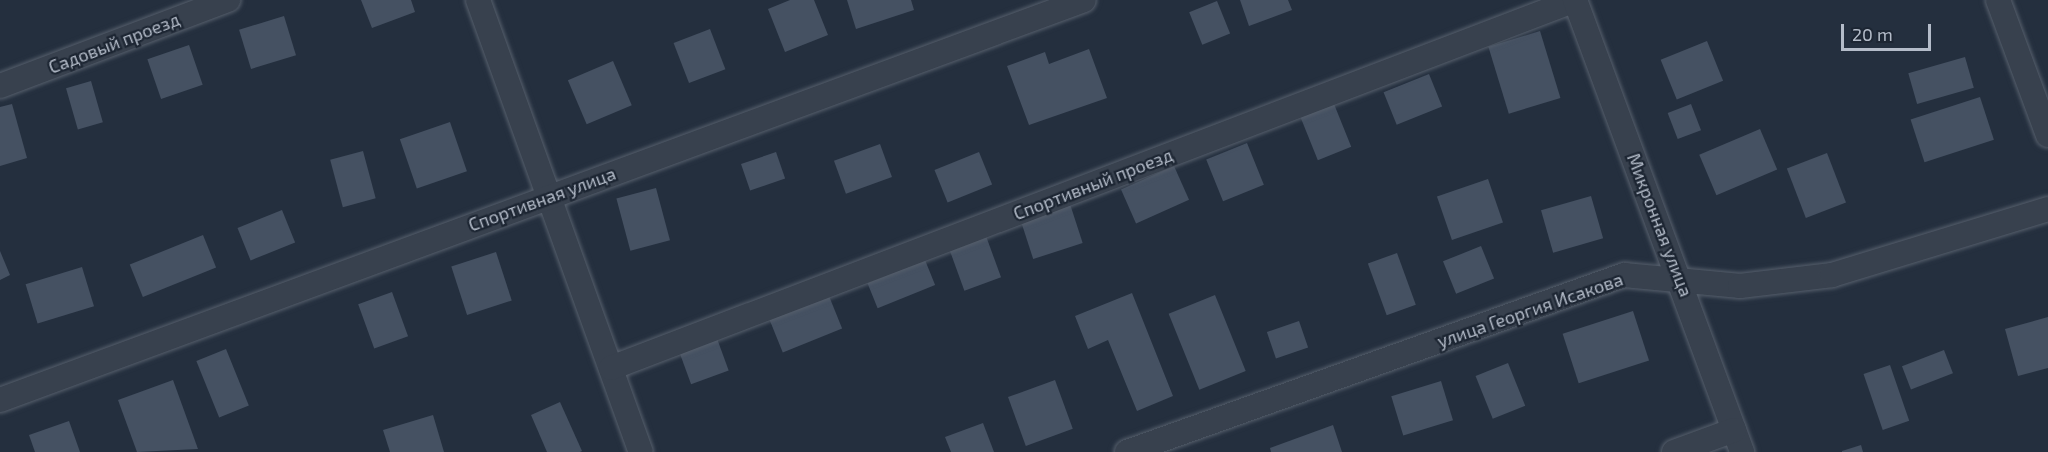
<!DOCTYPE html>
<html>
<head>
<meta charset="utf-8">
<style>
  body { margin:0 }
  #map { position:relative; width:2048px; height:452px; overflow:hidden; background:#242f3e; font-family:"Exo 2",sans-serif }
  div>[style] { position:absolute }
  [style*='--x'] { left:calc(var(--x)*1px); top:calc(var(--y)*1px); width:calc(var(--w)*1px); rotate:calc(var(--a)*1deg) }
  .building>* { inset:0; background:#455162; transform-origin:0 0 }
  .roads { filter:drop-shadow(0 0 2px #565f6c) drop-shadow(0 0 2px #565f6c) }
  .street>* { height:24px; margin:-12px; padding:0 12px; transform-origin:12px; border-radius:12px; background:#38414e }
  span { translate:-50% -50%; white-space:nowrap; text-align:center; line-height:1.15; -webkit-text-stroke:4.5px #1d2633; paint-order:stroke }
  .street-label { font-size:18px; color:#b4bcc9 }
  .scale { position:absolute; left:1841px; top:24px; width:90px; height:27px; box-sizing:border-box; border:3px solid #b4bcc9; border-top:0; padding-left:8px; font-size:18px; line-height:21px; white-space:nowrap; color:#b4bcc9; -webkit-text-stroke:4px #1d2633; paint-order:stroke }
</style>
</head>
<body>
<div id="map">
  <div class="building">
    <div style="clip-path:polygon(361px 0,411px 0,415px 12px,372px 28px)"></div>
    <div style="clip-path:polygon(790px 0,814px 0,828px 35px,785px 52px,768px 9px)"></div>
    <div style="clip-path:polygon(847px 0,911px 0,914px 10px,856px 29px)"></div>
    <div style="clip-path:polygon(1240px 0,1288px 0,1292px 10px,1249px 26px)"></div>
    <div style="left:1217px;top:1px;width:35px;height:30px;rotate:68deg"></div>
    <div style="left:284px;top:16px;width:41px;height:47px;rotate:73deg"></div>
    <div style="left:710px;top:29px;width:43px;height:39px;rotate:69deg"></div>
    <div style="left:1540px;top:31px;width:70px;height:54px;rotate:73deg"></div>
    <div style="left:1707px;top:41px;width:43px;height:50px;rotate:68deg"></div>
    <div style="left:189px;top:45px;width:42px;height:44px;rotate:71deg"></div>
    <div style="clip-path:polygon(1089px 49px,1107px 98px,1029px 125px,1007px 66px,1045px 52px,1049px 64px)"></div>
    <div style="left:1965px;top:57px;width:32px;height:59px;rotate:74deg"></div>
    <div style="left:613px;top:61px;width:48px;height:49px;rotate:67deg"></div>
    <div style="left:1429px;top:74px;width:35px;height:49px;rotate:68deg"></div>
    <div style="left:91px;top:81px;width:43px;height:26px;rotate:74deg"></div>
    <div style="left:1980px;top:97px;width:45px;height:73px;rotate:72deg"></div>
    <div style="clip-path:polygon(12px 104px,27px 158px,0 166px,0 107px)"></div>
    <div style="left:1334px;top:104px;width:46px;height:36px;rotate:68deg"></div>
    <div style="left:1691px;top:104px;width:28px;height:25px;rotate:69deg"></div>
    <div style="left:450px;top:122px;width:52px;height:53px;rotate:71deg"></div>
    <div style="left:1760px;top:129px;width:44px;height:66px;rotate:67deg"></div>
    <div style="left:1247px;top:143px;width:45px;height:44px;rotate:68deg"></div>
    <div style="left:880px;top:144px;width:35px;height:49px;rotate:70deg"></div>
    <div style="left:363px;top:151px;width:49px;height:34px;rotate:75deg"></div>
    <div style="left:776px;top:152px;width:28px;height:37px;rotate:71deg"></div>
    <div style="left:979px;top:152px;width:35px;height:48px;rotate:68deg"></div>
    <div style="left:1827px;top:153px;width:53px;height:43px;rotate:69deg"></div>
    <div style="left:1174px;top:166px;width:37px;height:58px;rotate:66deg"></div>
    <div style="left:1488px;top:179px;width:46px;height:54px;rotate:71deg"></div>
    <div style="left:656px;top:188px;width:54px;height:41px;rotate:75deg"></div>
    <div style="left:1591px;top:196px;width:44px;height:52px;rotate:74deg"></div>
    <div style="left:1070px;top:204px;width:41px;height:52px;rotate:72deg"></div>
    <div style="left:282px;top:210px;width:35px;height:48px;rotate:68deg"></div>
    <div style="left:203px;top:235px;width:35px;height:79px;rotate:68deg"></div>
    <div style="left:986px;top:236px;width:44px;height:39px;rotate:70deg"></div>
    <div style="left:1481px;top:246px;width:35px;height:41px;rotate:68deg"></div>
    <div style="clip-path:polygon(0 251px,10px 275px,0 280px)"></div>
    <div style="left:496px;top:252px;width:51px;height:47px;rotate:72deg"></div>
    <div style="left:1397px;top:253px;width:55px;height:31px;rotate:70deg"></div>
    <div style="left:925px;top:260px;width:27px;height:62px;rotate:68deg"></div>
    <div style="left:82px;top:267px;width:41px;height:59px;rotate:73deg"></div>
    <div style="left:392px;top:292px;width:47px;height:36px;rotate:70deg"></div>
    <div style="clip-path:polygon(1132px 293px,1173px 396px,1137px 411px,1108px 340px,1088px 349px,1075px 316px)"></div>
    <div style="left:1215px;top:295px;width:82px;height:50px;rotate:68deg"></div>
    <div style="left:829px;top:296px;width:35px;height:64px;rotate:68deg"></div>
    <div style="left:1633px;top:311px;width:52px;height:74px;rotate:72deg"></div>
    <div style="clip-path:polygon(2048px 317px,2048px 368px,2018px 376px,2005px 329px)"></div>
    <div style="left:1299px;top:321px;width:28px;height:34px;rotate:71deg"></div>
    <div style="left:715px;top:333px;width:40px;height:40px;rotate:70deg"></div>
    <div style="left:226px;top:349px;width:61px;height:32px;rotate:68deg"></div>
    <div style="left:1944px;top:350px;width:25px;height:45px;rotate:69deg"></div>
    <div style="left:1508px;top:363px;width:46px;height:35px;rotate:68deg"></div>
    <div style="left:1890px;top:365px;width:59px;height:28px;rotate:71deg"></div>
    <div style="clip-path:polygon(173px 380px,198px 449px,137px 452px,118px 400px)"></div>
    <div style="left:1055px;top:380px;width:52px;height:50px;rotate:70deg"></div>
    <div style="left:1441px;top:381px;width:41px;height:52px;rotate:73deg"></div>
    <div style="clip-path:polygon(560px 402px,582px 451px,580px 452px,547px 452px,531px 415px)"></div>
    <div style="clip-path:polygon(433px 415px,444px 452px,390px 452px,383px 430px)"></div>
    <div style="clip-path:polygon(69px 421px,80px 452px,35px 452px,29px 435px)"></div>
    <div style="clip-path:polygon(983px 423px,994px 452px,951px 452px,945px 437px)"></div>
    <div style="clip-path:polygon(1333px 425px,1342px 452px,1271px 452px,1270px 448px)"></div>
    <div style="clip-path:polygon(1861px 445px,1863px 452px,1842px 452px,1842px 451px)"></div>
  </div>
  <div class="roads">
    <div class="street">
      <div style="--x:478;--y:0;--w:480;--a:70.2"></div>
      <div style="--x:1998;--y:0;--w:144;--a:69.7"></div>
      <div style="--x:0;--y:86;--w:244;--a:-20.7"></div>
      <div style="--x:611;--y:368;--w:1032;--a:-20.89"></div>
      <div style="--x:1575;--y:0;--w:482;--a:69.7"></div>
      <div style="--x:0;--y:400;--w:1155;--a:-20.25"></div>
      <div style="--x:1127;--y:452;--w:528;--a:-19.6"></div>
      <div style="--x:1624;--y:275;--w:117;--a:5.4"></div>
      <div style="--x:1740;--y:286;--w:93;--a:-6.8"></div>
      <div style="--x:1832;--y:275;--w:226;--a:-17"></div>
      <div style="--x:1674;--y:452;--w:64;--a:-20.1"></div>
    </div>
  </div>
  <div class="street-label">
    <span style="left:114px;top:43px;rotate:-21deg">Садовый проезд</span>
    <span style="left:1093px;top:184px;rotate:-21deg">Спортивный проезд</span>
    <span style="left:542px;top:199px;rotate:-20deg">Спортивная улица</span>
    <span style="left:1660px;top:225px;rotate:69deg">Микронная улица</span>
    <span style="left:1530px;top:310px;rotate:-19deg">улица Георгия Исакова</span>
  </div>
  <div class="scale">20 m</div>
</div>
</body>
</html>
